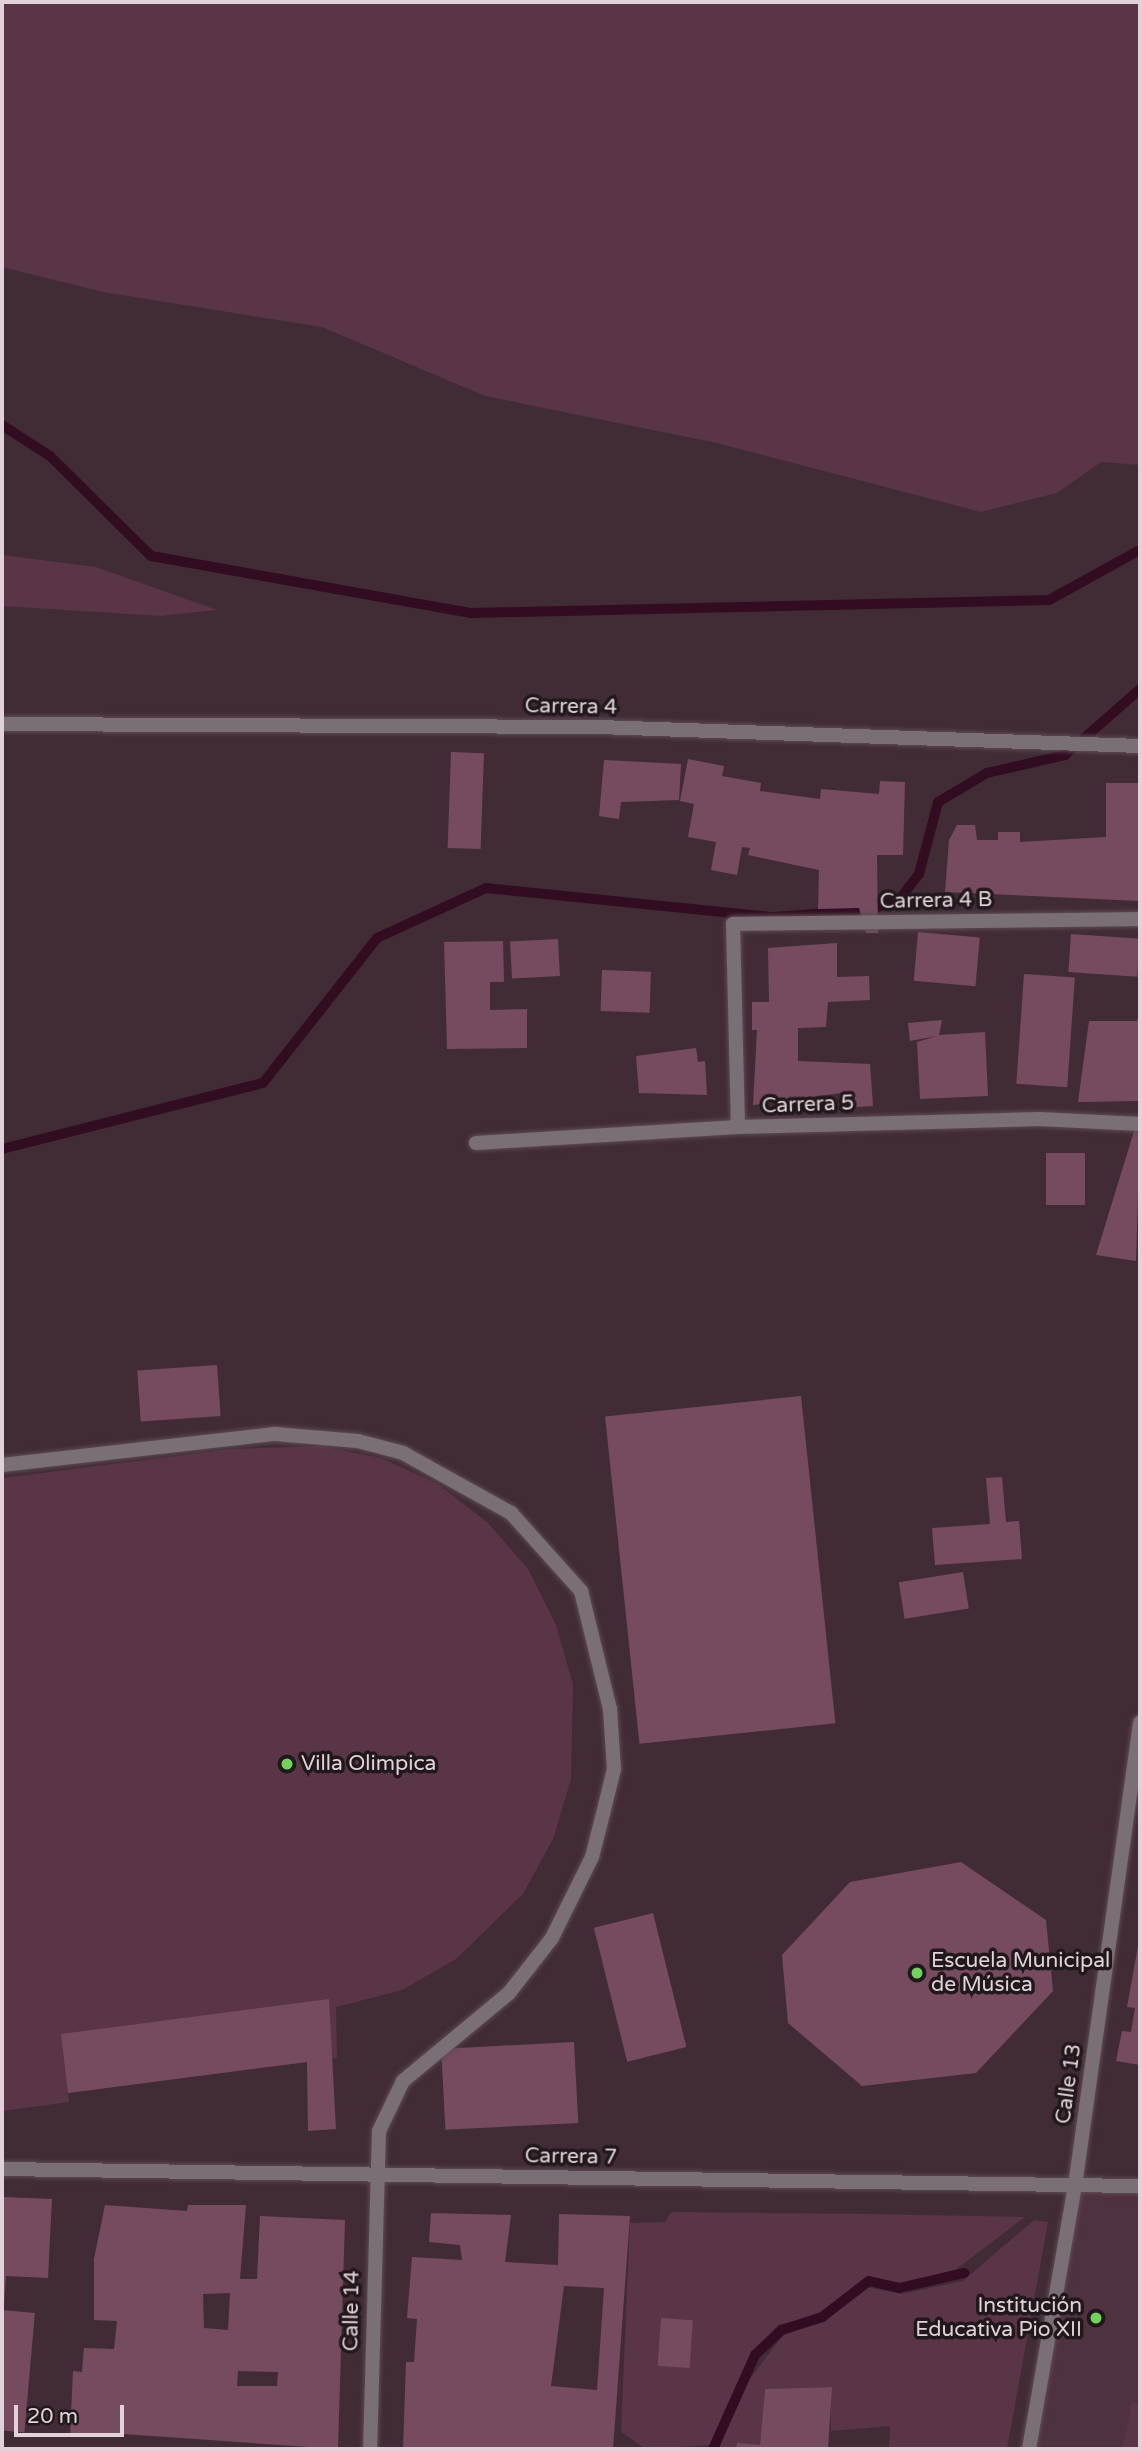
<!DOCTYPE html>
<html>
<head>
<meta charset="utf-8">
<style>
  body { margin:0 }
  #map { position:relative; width:1142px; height:2451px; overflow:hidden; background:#412c36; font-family:"Varela Round",sans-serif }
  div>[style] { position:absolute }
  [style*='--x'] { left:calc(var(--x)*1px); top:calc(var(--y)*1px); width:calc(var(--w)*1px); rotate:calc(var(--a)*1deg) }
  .built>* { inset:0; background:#4e323f }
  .green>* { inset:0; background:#5a3447 }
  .stream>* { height:10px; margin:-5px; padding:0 5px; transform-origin:5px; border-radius:5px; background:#320d21 }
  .building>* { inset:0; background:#764b60; transform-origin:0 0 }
  .roads { filter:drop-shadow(0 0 2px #5e4a53) drop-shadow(0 0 2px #5e4a53) }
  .minor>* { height:14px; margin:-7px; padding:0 7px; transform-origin:7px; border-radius:7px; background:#7a6f74 }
  .tertiary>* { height:14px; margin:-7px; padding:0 7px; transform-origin:7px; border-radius:7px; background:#7a6f74 }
  .dots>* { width:19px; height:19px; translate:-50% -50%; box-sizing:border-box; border:4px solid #21181c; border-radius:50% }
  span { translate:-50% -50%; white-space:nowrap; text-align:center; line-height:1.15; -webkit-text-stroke:7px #21181c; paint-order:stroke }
  .street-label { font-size:21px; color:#e0d2d8 }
  .poi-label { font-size:21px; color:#e0d2d8 }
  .left { translate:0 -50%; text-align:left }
  .right { translate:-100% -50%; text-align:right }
  .frame { position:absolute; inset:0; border:4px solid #e0d2d8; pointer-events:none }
  .scale { position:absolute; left:14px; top:2405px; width:110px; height:32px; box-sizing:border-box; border:4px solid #e0d2d8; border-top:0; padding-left:9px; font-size:21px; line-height:24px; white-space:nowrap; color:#e0d2d8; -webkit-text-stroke:5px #21181c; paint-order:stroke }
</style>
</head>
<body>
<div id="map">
  <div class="built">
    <div style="clip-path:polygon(1075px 2186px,1140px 2186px,1140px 2449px,1029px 2449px)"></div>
  </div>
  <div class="green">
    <div style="clip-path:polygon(2px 2px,1140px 2px,1140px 465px,1101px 462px,1057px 493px,981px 512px,717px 443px,485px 396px,322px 327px,103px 292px,2px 267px)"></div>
    <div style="clip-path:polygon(2px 555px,96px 567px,217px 610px,161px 616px,2px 606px)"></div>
    <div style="clip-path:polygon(320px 1446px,381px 1458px,438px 1484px,487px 1522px,528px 1569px,556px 1625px,573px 1685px,571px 1779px,553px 1839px,523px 1894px,456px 1959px,402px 1990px,336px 2007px,337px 2058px,68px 2093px,69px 2102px,2px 2111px,2px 1478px,231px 1449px)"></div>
    <div style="clip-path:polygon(671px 2212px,866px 2214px,1025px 2217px,946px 2277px,901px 2285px,869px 2278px,820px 2315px,778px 2325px,752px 2352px,713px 2445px,646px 2449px,621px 2432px,630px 2223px,665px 2222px)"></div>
    <div style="clip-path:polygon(1034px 2220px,1048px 2222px,1007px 2449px,889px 2449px,890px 2426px,831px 2431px,831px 2387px,765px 2389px,760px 2445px,718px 2449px,742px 2389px,784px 2334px,825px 2322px,866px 2287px,902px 2294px,963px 2281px)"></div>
    <div style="clip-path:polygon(1132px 2402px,1140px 2404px,1140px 2449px,1122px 2449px)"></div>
  </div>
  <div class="stream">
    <div style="--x:2;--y:425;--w:57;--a:32.9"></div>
    <div style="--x:50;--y:456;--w:142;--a:44.7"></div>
    <div style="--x:151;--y:556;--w:324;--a:10.1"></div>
    <div style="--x:470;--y:613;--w:579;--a:-1.29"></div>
    <div style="--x:1049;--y:600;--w:104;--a:-28.8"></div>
    <div style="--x:2;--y:1149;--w:269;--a:-14.2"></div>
    <div style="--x:263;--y:1083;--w:184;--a:-51.8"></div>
    <div style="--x:377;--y:938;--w:120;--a:-24.6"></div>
    <div style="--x:486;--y:888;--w:288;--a:5.8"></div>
    <div style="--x:773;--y:917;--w:97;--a:-4.1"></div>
    <div style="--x:870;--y:910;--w:32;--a:-20"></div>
    <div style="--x:900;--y:899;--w:31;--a:-53"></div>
    <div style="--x:919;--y:874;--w:74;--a:-75.2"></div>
    <div style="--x:938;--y:802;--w:57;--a:-30.6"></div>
    <div style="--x:987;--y:773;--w:80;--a:-13"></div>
    <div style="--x:1065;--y:755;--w:100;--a:-41.3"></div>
    <div style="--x:713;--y:2449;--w:103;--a:-65.9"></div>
    <div style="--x:755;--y:2355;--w:37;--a:-43"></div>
    <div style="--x:782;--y:2330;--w:42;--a:-18"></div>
    <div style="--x:822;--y:2317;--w:59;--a:-37.5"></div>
    <div style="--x:869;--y:2281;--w:31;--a:13"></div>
    <div style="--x:899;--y:2288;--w:67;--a:-13"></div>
  </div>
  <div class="building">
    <div style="left:451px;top:752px;width:33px;height:96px;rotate:2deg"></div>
    <div style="clip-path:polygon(688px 759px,724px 766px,722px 776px,761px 783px,760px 791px,820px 799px,821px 789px,879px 794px,880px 781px,905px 782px,903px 855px,877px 855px,878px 933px,866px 933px,859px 908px,818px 909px,819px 870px,748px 855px,750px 848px,742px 847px,737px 875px,711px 870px,716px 842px,688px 837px,694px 804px,680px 801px)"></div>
    <div style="clip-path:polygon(604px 760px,681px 764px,679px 800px,621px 802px,619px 819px,599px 816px)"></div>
    <div style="clip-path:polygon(1106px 783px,1140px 783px,1140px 901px,945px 892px,949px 840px,957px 825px,975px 825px,977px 840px,998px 840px,998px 832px,1020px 832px,1020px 842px,1106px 837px)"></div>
    <div style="left:918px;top:932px;width:62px;height:49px;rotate:5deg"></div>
    <div style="left:1071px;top:934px;width:69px;height:38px;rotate:4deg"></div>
    <div style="left:558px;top:939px;width:37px;height:48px;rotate:87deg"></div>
    <div style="clip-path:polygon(503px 941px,504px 982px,490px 982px,490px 1010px,527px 1009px,527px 1048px,447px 1049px,444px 942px)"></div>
    <div style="clip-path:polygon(837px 943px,837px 977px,869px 976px,870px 1000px,828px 1002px,826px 1027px,798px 1028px,798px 1061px,870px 1064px,873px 1106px,842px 1108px,841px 1093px,753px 1105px,757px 1030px,752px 1030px,752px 1002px,769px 1002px,768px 948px)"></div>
    <div style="left:602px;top:970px;width:49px;height:41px;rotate:2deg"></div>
    <div style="left:1024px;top:974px;width:51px;height:110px;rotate:4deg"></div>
    <div style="clip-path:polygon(1140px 1009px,1139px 1101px,1078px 1102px,1089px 1021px,1137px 1021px)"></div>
    <div style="clip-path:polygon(942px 1020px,939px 1035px,985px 1032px,988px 1096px,920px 1099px,917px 1042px,937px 1036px,910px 1041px,908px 1023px)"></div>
    <div style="clip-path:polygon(696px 1048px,698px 1062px,705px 1061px,707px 1095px,639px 1093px,636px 1056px)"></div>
    <div style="clip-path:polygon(1135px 1128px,1140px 1129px,1136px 1261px,1096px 1255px)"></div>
    <div style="left:1046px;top:1153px;width:39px;height:52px"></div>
    <div style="left:217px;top:1365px;width:51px;height:80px;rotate:86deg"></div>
    <div style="left:801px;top:1396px;width:329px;height:197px;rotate:84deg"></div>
    <div style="clip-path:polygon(1002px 1477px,1006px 1522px,1019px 1521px,1022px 1559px,935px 1565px,932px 1528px,990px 1524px,986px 1478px)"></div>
    <div style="left:963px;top:1572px;width:37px;height:65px;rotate:81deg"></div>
    <div style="clip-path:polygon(961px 1862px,1046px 1920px,1053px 1991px,976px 2073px,862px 2086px,788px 2023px,782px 1955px,850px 1882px)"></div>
    <div style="left:653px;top:1913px;width:138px;height:61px;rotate:76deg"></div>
    <div style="clip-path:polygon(1140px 1935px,1140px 2065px,1116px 2061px,1122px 2031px,1131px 2032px,1135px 2008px,1127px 2007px)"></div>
    <div style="clip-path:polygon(329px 1999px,336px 2129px,308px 2131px,307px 2062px,68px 2093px,61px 2034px)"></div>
    <div style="left:574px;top:2042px;width:81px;height:133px;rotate:87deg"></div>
    <div style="clip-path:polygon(2px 2197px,52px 2199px,48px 2278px,6px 2276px,4px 2305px)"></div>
    <div style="clip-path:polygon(evenodd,105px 2205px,187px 2211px,188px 2205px,246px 2205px,240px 2279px,257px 2279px,260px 2216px,345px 2220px,338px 2449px,109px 2433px,70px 2437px,73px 2371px,82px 2372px,84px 2348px,114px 2349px,117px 2321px,94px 2320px,94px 2259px,105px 2205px,230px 2293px,228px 2330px,204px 2328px,203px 2294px,230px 2293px,105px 2205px,238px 2371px,278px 2372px,277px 2386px,237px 2386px,238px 2371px)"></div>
    <div style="clip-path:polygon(evenodd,431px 2213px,511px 2215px,505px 2262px,558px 2265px,559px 2214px,630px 2216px,613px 2449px,403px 2449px,406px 2362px,414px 2362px,417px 2319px,407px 2318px,412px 2257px,462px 2260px,460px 2245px,429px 2242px,431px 2213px,564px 2286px,604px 2288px,597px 2390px,551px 2386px,564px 2286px)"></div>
    <div style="left:2px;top:2310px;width:33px;height:120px;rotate:5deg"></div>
    <div style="left:661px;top:2318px;width:32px;height:48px;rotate:4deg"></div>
    <div style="clip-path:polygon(832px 2387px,828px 2449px,736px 2449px,737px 2443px,760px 2445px,765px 2389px)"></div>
  </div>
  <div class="roads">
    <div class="minor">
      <div style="--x:2;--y:724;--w:597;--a:0.29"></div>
      <div style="--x:599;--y:727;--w:541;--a:2.01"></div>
      <div style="--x:738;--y:1127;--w:203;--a:-91.4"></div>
      <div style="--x:733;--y:924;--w:407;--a:-0.7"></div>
      <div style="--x:476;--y:1143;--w:262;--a:-3.5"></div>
      <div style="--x:738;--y:1127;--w:301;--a:-1.5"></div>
      <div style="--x:1039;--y:1119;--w:101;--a:2.8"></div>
      <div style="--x:2;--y:1465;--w:275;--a:-6.5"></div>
      <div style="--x:275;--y:1434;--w:83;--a:4.8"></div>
      <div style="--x:358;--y:1441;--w:47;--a:14.9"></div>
      <div style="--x:403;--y:1453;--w:124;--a:29.1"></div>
      <div style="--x:511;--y:1513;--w:105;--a:48.1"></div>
      <div style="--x:581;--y:1591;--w:122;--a:76.2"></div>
      <div style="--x:610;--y:1709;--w:60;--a:86.2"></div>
      <div style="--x:614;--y:1769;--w:46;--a:103.7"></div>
      <div style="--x:603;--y:1814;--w:44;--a:104.3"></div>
      <div style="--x:592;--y:1857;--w:90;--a:116.3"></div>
      <div style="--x:552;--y:1938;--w:70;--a:128"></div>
      <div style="--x:509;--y:1993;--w:138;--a:140.3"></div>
      <div style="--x:403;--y:2081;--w:55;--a:115.6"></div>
      <div style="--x:379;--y:2131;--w:318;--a:91.6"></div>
      <div style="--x:1029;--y:2449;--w:267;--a:-80.1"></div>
      <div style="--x:1075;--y:2186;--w:468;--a:-82"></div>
    </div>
    <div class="tertiary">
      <div style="--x:2;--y:2169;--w:1138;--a:0.86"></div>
    </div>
  </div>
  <div class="dots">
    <div style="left:287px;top:1764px;background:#73d25c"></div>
    <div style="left:917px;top:1973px;background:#73d25c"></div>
    <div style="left:1096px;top:2318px;background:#73d25c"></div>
  </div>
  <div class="street-label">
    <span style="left:571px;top:707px;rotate:1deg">Carrera 4</span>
    <span style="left:936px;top:901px;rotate:-1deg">Carrera 4 B</span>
    <span style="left:808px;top:1105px;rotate:-2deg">Carrera 5</span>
    <span style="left:1069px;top:2084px;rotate:-82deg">Calle 13</span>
    <span style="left:571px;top:2157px;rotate:1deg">Carrera 7</span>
    <span style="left:352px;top:2311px;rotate:-89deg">Calle 14</span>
  </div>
  <div class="poi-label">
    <span class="left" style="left:301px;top:1764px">Villa Olimpica</span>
    <span class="left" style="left:931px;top:1973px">Escuela Municipal<br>de Música</span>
    <span class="right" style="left:1082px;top:2318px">Institución<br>Educativa Pio XII</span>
  </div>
  <div class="frame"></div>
  <div class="scale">20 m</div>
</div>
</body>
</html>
